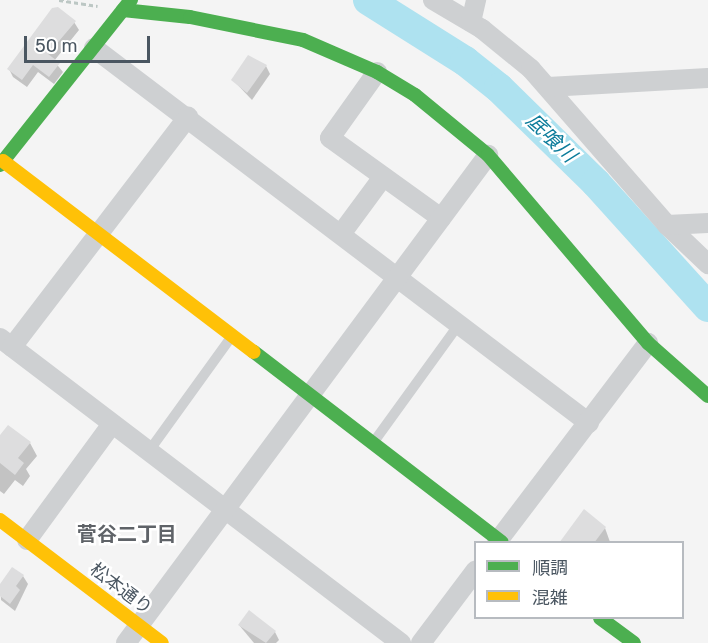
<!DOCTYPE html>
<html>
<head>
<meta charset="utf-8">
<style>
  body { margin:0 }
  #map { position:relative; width:708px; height:643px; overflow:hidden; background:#f4f4f4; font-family:Rubik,"Noto Sans JP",sans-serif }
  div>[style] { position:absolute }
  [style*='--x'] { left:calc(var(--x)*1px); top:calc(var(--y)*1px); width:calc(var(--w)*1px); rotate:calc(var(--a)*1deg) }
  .shadow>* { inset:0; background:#0003 }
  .stream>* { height:5px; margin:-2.5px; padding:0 2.5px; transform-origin:2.5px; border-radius:2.5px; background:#aee2f0 }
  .river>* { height:30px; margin:-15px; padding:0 15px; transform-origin:15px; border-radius:15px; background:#aee2f0 }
  .building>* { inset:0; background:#ddddde }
  .path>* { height:3px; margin-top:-1.5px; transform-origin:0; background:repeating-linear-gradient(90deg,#bcc7c4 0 4.5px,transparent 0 7.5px) }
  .lane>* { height:10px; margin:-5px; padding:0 5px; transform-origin:5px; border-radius:5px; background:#ced0d2 }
  .street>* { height:20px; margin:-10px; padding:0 10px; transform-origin:10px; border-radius:10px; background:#ced0d2 }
  .fast>* { height:14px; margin:-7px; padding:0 7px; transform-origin:7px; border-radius:7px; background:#4caf50 }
  .slow>* { height:14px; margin:-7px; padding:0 7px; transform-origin:7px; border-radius:7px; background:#ffc107 }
  span { translate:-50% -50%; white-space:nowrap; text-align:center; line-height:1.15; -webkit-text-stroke:5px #fff; paint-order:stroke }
  .street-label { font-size:18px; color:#4a5661 }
  .water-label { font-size:20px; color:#0c7c9b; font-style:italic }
  .neighbourhood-label { font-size:20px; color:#5f6368; font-weight:700 }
  .legend { position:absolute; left:474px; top:541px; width:210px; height:78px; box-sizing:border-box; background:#fff; border:2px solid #b7bbc0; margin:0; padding:8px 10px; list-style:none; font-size:18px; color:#4a5661 }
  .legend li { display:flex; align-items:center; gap:12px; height:30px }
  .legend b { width:30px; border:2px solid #b7bbc0 }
  .scale { position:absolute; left:24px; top:36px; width:126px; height:27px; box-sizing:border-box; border:3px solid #4a5661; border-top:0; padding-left:8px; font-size:18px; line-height:21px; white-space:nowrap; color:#4a5661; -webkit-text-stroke:4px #fff; paint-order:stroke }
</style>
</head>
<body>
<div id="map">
  <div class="shadow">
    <div style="clip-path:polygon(74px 22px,79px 30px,54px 61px,63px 72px,54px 84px,38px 72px,27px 87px,13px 77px,9px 69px)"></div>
    <div style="clip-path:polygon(266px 66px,270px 74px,252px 100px,233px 80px)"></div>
    <div style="clip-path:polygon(0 437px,30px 443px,37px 456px,26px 469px,30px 476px,23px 486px,15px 480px,4px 494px,0 491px)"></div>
    <div style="clip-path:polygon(605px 528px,610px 542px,561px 542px)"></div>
    <div style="clip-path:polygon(23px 576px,28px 584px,15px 611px,1px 600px,0 586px)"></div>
    <div style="clip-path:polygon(239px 625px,275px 632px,279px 640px,276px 643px,254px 643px)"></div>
  </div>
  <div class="stream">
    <div style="--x:373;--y:2;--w:4;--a:-27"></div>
  </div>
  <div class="river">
    <div style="--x:368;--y:0;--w:115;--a:32.2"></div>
    <div style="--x:465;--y:61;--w:43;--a:38.5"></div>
    <div style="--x:499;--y:88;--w:136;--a:44.4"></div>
    <div style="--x:596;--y:183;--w:167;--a:47.9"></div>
  </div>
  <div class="building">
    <div style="clip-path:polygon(58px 7px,76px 21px,48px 54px,60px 63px,49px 77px,33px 65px,22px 80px,7px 69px,52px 8px)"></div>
    <div style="clip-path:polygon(248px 55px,267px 65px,247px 93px,231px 80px)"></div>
    <div style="clip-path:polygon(8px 425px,31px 442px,18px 458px,24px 463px,15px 475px,0 463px,0 435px)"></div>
    <div style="clip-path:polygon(584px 509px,606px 527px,594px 543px,559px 543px)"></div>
    <div style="clip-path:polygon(12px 567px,24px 575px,16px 586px,20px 590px,10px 604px,0 596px,0 584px)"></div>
    <div style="clip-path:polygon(249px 610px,276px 631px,266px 643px,238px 625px)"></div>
  </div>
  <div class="path">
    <div style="--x:59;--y:0;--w:39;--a:9"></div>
  </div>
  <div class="lane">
    <div style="--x:373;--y:443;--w:147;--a:-54.1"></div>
    <div style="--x:149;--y:451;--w:142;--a:-54.2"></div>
  </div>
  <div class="street">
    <div style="--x:433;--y:0;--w:57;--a:30.6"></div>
    <div style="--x:482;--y:29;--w:63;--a:39.2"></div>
    <div style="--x:531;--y:69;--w:207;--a:48.9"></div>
    <div style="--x:667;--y:225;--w:57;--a:43.6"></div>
    <div style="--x:471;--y:22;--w:23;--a:-77"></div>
    <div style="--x:94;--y:48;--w:621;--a:37.15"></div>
    <div style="--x:377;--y:72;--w:81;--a:125.5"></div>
    <div style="--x:330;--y:138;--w:137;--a:35.8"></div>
    <div style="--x:548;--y:87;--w:160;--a:-3.2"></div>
    <div style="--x:667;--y:225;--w:41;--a:-2.8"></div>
    <div style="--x:341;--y:234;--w:71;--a:-53.6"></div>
    <div style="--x:0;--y:338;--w:504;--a:37.26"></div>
    <div style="--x:12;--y:347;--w:290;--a:-52.6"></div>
    <div style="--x:27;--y:540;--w:144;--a:-53.8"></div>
    <div style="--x:497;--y:542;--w:250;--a:-52.8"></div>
    <div style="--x:126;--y:643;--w:608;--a:-53.43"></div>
    <div style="--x:421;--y:643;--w:91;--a:-53"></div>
  </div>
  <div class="fast">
    <div style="--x:123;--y:10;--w:67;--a:6"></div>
    <div style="--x:190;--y:17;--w:115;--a:11.5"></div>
    <div style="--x:303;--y:40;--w:81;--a:23.4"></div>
    <div style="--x:377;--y:72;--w:44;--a:31.2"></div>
    <div style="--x:415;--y:95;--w:94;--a:39.4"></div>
    <div style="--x:488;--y:155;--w:247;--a:49.6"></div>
    <div style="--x:648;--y:343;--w:80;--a:41.5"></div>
    <div style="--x:0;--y:165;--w:211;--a:-51.6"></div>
    <div style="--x:254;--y:352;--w:312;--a:37.5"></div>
    <div style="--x:600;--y:618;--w:42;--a:36.3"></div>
  </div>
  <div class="slow">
    <div style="--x:3;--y:161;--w:315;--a:37.3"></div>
    <div style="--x:0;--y:520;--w:203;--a:37.2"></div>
  </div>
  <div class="street-label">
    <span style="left:121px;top:589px;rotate:37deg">松本通り</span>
  </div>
  <div class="water-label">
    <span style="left:551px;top:138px;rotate:44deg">底喰川</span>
  </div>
  <div class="neighbourhood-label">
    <span style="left:127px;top:534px">菅谷二丁目</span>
  </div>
  <ul class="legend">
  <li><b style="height:8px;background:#4caf50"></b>順調</li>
  <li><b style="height:8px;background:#ffc107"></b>混雑</li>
  </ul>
  <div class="scale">50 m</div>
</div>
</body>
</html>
